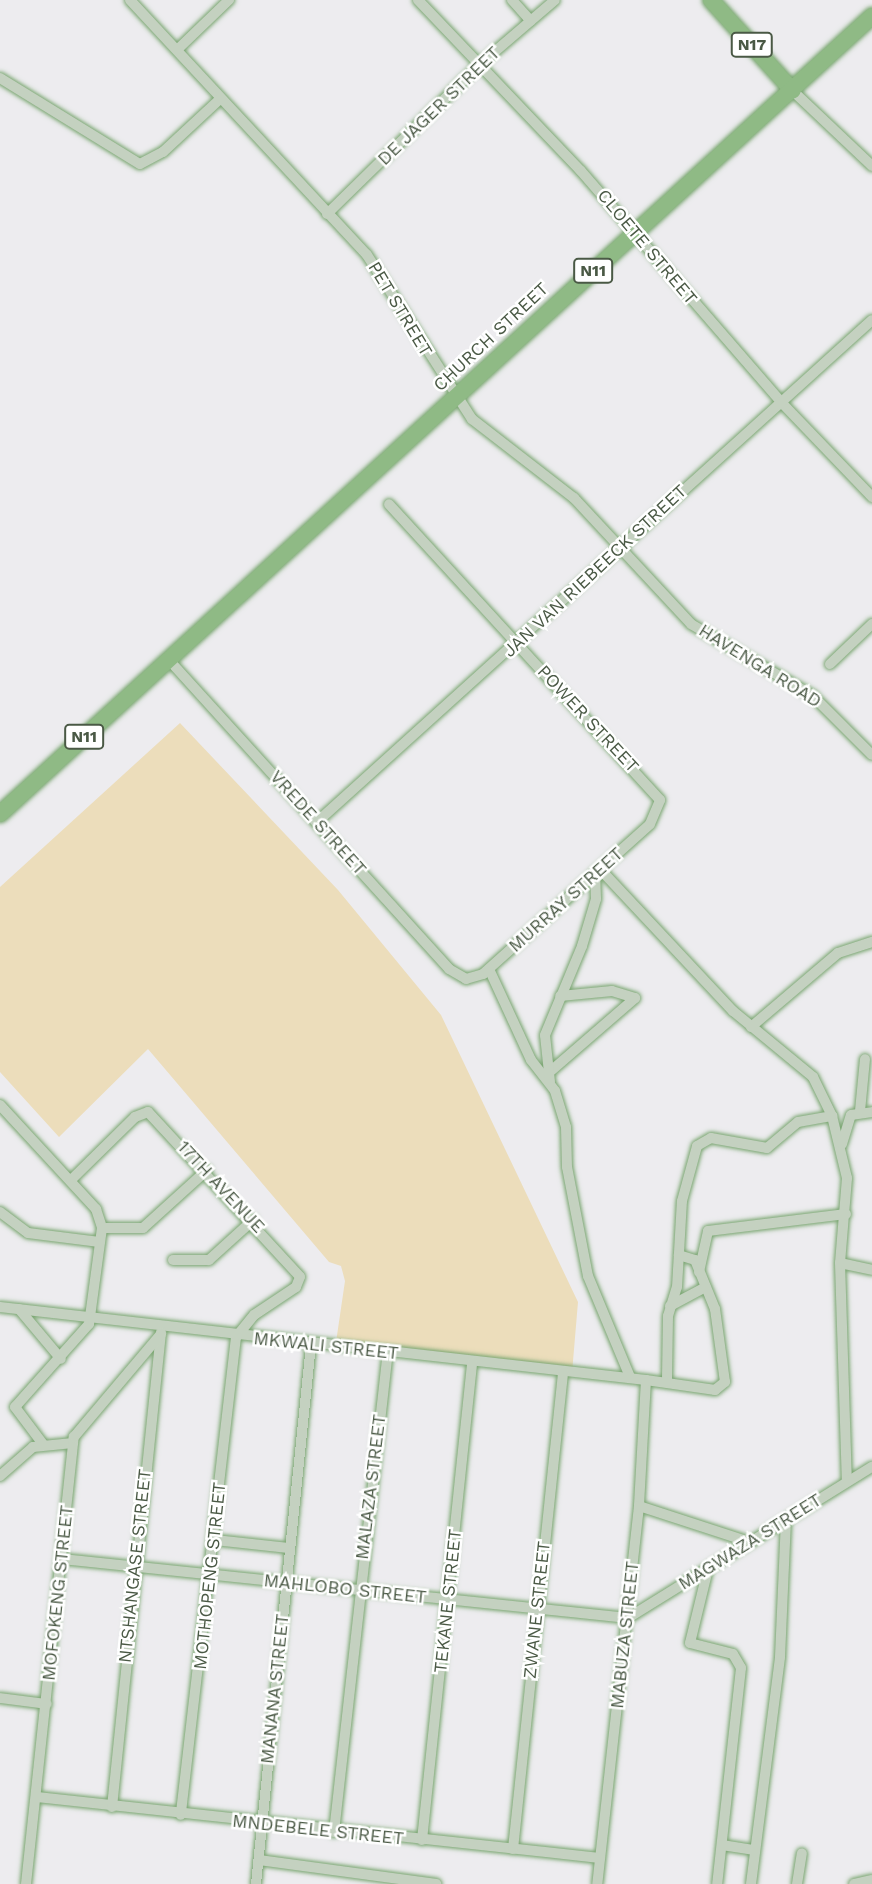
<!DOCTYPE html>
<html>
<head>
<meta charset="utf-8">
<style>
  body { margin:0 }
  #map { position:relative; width:872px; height:1884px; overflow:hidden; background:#edecef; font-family:"Work Sans",sans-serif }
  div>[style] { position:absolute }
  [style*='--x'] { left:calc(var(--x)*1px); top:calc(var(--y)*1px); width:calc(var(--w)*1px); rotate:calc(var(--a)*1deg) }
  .green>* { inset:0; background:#ecddbb }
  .roads { filter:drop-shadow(0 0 2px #7aa671) drop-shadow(0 0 2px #7aa671) }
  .minor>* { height:10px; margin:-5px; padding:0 5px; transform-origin:5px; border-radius:5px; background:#c4d1c0 }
  .highway>* { height:16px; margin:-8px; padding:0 8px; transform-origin:8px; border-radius:8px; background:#8fba85 }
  span { translate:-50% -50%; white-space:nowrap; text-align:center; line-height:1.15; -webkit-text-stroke:5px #fff; paint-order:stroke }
  .shield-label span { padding:2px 5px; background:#fff; border:2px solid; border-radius:5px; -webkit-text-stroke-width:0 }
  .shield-label { font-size:16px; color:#4a5945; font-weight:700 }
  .street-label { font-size:18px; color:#4a5945 }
</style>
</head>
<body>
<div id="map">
  <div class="green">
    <div style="clip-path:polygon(180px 723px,338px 890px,441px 1015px,578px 1302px,572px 1373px,335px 1349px,345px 1281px,341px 1266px,329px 1262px,148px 1049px,59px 1137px,0 1072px,0 887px)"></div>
  </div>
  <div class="roads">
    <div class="minor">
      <div style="--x:130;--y:0;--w:348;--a:47.1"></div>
      <div style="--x:367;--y:255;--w:195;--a:57.4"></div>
      <div style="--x:472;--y:419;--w:129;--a:37.8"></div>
      <div style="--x:574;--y:498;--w:172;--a:47.1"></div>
      <div style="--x:691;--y:624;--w:142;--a:30.5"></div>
      <div style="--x:813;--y:696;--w:83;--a:45"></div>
      <div style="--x:418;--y:0;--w:236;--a:46.4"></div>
      <div style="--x:581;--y:171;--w:306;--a:49.1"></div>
      <div style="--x:781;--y:402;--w:132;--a:46.2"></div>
      <div style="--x:512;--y:0;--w:28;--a:48"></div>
      <div style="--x:178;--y:49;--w:71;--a:-43.9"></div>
      <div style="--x:0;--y:78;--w:164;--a:31.6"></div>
      <div style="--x:140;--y:164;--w:26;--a:-28"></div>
      <div style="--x:163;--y:152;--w:78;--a:-42.9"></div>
      <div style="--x:793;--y:91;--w:109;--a:43.5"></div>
      <div style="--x:327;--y:214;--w:211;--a:-44.4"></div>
      <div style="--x:478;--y:66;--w:101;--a:-40.6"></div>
      <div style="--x:169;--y:660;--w:417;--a:47.8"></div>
      <div style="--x:449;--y:969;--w:20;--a:30"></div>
      <div style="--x:466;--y:979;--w:18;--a:-16"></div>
      <div style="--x:483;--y:974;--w:224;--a:-41.9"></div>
      <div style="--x:650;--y:824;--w:26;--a:-67"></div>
      <div style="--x:660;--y:800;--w:401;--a:-132.5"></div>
      <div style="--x:830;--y:664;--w:58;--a:-43.6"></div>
      <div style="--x:317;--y:822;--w:748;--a:-42.13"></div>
      <div style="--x:600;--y:869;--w:195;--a:46.9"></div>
      <div style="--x:733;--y:1011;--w:104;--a:39.5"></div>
      <div style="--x:813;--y:1077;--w:43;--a:64"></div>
      <div style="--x:832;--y:1116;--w:64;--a:76.4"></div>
      <div style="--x:847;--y:1178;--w:85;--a:94.7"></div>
      <div style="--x:840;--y:1263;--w:218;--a:88.2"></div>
      <div style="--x:489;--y:969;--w:100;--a:65.2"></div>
      <div style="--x:531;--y:1060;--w:39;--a:52"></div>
      <div style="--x:555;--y:1091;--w:38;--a:73"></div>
      <div style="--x:566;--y:1127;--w:40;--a:88.6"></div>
      <div style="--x:567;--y:1167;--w:111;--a:79.1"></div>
      <div style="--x:588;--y:1276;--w:109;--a:67.4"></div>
      <div style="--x:751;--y:1027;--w:114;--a:-40.4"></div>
      <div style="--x:838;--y:953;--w:36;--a:-18"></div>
      <div style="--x:552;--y:1070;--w:110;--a:-40.9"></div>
      <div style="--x:635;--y:998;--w:24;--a:-163"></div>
      <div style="--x:612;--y:991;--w:52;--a:174.5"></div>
      <div style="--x:550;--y:1082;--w:47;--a:-96.1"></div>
      <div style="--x:545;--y:1035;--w:96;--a:-67.4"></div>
      <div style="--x:582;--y:946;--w:49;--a:-73.4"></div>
      <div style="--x:596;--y:899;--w:26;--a:-92"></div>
      <div style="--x:0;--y:1105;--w:142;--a:47.3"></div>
      <div style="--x:96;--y:1209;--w:20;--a:72"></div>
      <div style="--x:102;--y:1228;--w:97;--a:97.7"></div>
      <div style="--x:89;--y:1324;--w:111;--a:131.7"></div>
      <div style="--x:15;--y:1407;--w:46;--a:52.9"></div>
      <div style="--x:860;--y:1111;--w:52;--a:-84.5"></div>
      <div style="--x:842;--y:1144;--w:30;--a:-73"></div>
      <div style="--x:851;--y:1115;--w:21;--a:-8"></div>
      <div style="--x:71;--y:1180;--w:90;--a:-44.5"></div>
      <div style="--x:135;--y:1117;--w:14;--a:-21"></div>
      <div style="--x:148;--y:1112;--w:224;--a:47.3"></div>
      <div style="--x:300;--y:1277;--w:11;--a:112"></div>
      <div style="--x:296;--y:1287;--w:50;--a:146.3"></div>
      <div style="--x:254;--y:1315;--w:28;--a:129"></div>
      <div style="--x:236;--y:1337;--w:481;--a:96.6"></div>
      <div style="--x:0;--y:1212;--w:35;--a:37"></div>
      <div style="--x:28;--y:1233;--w:72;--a:7.2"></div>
      <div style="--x:102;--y:1228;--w:41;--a:0"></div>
      <div style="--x:143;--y:1228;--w:86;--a:-42.2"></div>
      <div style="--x:173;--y:1260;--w:36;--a:0"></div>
      <div style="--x:209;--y:1260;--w:59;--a:-42.3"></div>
      <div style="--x:840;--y:1263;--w:33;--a:12"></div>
      <div style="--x:699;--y:1272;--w:42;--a:-77.6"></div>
      <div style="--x:708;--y:1231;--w:139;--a:-7"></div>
      <div style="--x:670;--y:1306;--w:38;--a:-28"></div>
      <div style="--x:0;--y:1307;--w:650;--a:6.45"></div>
      <div style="--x:646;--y:1380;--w:126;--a:93.2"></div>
      <div style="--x:639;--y:1506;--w:380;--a:96.3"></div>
      <div style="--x:19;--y:1309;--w:65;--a:50"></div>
      <div style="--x:667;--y:1379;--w:63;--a:-89.1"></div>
      <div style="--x:668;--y:1316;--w:30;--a:-73"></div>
      <div style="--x:677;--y:1287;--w:86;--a:-86.7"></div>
      <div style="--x:682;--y:1201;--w:57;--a:-74.7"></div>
      <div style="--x:697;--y:1146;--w:16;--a:-30"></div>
      <div style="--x:711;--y:1138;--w:57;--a:10.1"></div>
      <div style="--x:767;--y:1148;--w:40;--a:-40"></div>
      <div style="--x:798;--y:1122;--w:35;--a:-10"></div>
      <div style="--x:646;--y:1380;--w:70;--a:8.2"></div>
      <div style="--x:715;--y:1390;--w:13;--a:-39"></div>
      <div style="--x:725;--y:1382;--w:74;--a:-97.8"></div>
      <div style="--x:715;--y:1309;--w:53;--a:-112.2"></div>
      <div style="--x:695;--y:1260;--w:17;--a:-163"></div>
      <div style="--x:0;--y:1476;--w:44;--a:-41.3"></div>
      <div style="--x:33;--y:1447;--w:40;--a:-5.7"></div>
      <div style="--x:639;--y:1506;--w:117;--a:18"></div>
      <div style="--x:215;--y:1540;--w:74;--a:6.2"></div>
      <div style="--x:62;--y:1559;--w:569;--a:5.95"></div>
      <div style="--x:708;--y:1569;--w:76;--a:103.7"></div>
      <div style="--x:690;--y:1643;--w:44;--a:14.3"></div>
      <div style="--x:733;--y:1654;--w:16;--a:60"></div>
      <div style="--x:741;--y:1668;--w:217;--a:96.3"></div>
      <div style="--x:628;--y:1618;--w:287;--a:-31.8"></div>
      <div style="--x:0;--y:1698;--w:47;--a:7.3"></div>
      <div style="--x:37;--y:1797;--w:566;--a:6.18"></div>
      <div style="--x:112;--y:1807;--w:477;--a:-84.1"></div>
      <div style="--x:334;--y:1832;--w:484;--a:-83.6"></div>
      <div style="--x:422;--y:1840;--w:480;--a:-84"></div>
      <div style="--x:722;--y:1845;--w:33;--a:9"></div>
      <div style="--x:513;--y:1849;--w:480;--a:-84"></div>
      <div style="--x:259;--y:1860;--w:179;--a:7.7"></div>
      <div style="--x:26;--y:1884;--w:450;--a:-83.9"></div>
      <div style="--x:74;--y:1437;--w:135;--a:-49.8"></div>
      <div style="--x:256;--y:1884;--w:543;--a:-84.18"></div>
      <div style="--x:751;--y:1884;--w:229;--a:-82.7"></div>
      <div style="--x:780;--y:1657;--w:137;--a:-87.5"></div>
      <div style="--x:797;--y:1884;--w:31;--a:-81"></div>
      <div style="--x:854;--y:1884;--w:18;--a:-13"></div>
    </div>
    <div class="highway">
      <div style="--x:711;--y:0;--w:122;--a:48"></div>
      <div style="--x:0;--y:814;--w:1182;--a:-42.46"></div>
    </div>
  </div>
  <div class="shield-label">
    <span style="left:752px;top:45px">N17</span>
    <span style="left:593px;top:271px">N11</span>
    <span style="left:84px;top:737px">N11</span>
  </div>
  <div class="street-label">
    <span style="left:439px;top:106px;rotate:-44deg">DE JAGER STREET</span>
    <span style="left:647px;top:247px;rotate:50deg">CLOETE STREET</span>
    <span style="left:400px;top:309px;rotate:59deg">PET STREET</span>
    <span style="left:491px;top:337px;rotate:-43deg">CHURCH STREET</span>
    <span style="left:595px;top:571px;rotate:-43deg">JAN VAN RIEBEECK STREET</span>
    <span style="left:760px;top:666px;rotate:32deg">HAVENGA ROAD</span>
    <span style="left:588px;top:719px;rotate:47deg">POWER STREET</span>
    <span style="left:318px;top:823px;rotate:48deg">VREDE STREET</span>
    <span style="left:566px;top:900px;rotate:-42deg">MURRAY STREET</span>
    <span style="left:221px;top:1187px;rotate:47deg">17TH AVENUE</span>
    <span style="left:326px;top:1346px;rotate:6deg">MKWALI STREET</span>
    <span style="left:371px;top:1487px;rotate:-83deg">MALAZA STREET</span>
    <span style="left:750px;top:1542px;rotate:-32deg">MAGWAZA STREET</span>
    <span style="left:135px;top:1566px;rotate:-84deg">NTSHANGASE STREET</span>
    <span style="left:210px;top:1576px;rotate:-84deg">MOTHOPENG STREET</span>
    <span style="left:345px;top:1589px;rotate:6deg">MAHLOBO STREET</span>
    <span style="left:58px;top:1593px;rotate:-84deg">MOFOKENG STREET</span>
    <span style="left:448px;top:1601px;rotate:-84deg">TEKANE STREET</span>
    <span style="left:537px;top:1610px;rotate:-84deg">ZWANE STREET</span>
    <span style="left:625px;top:1635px;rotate:-84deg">MABUZA STREET</span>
    <span style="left:275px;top:1689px;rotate:-84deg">MANANA STREET</span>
    <span style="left:318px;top:1830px;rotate:6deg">MNDEBELE STREET</span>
  </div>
</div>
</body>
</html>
